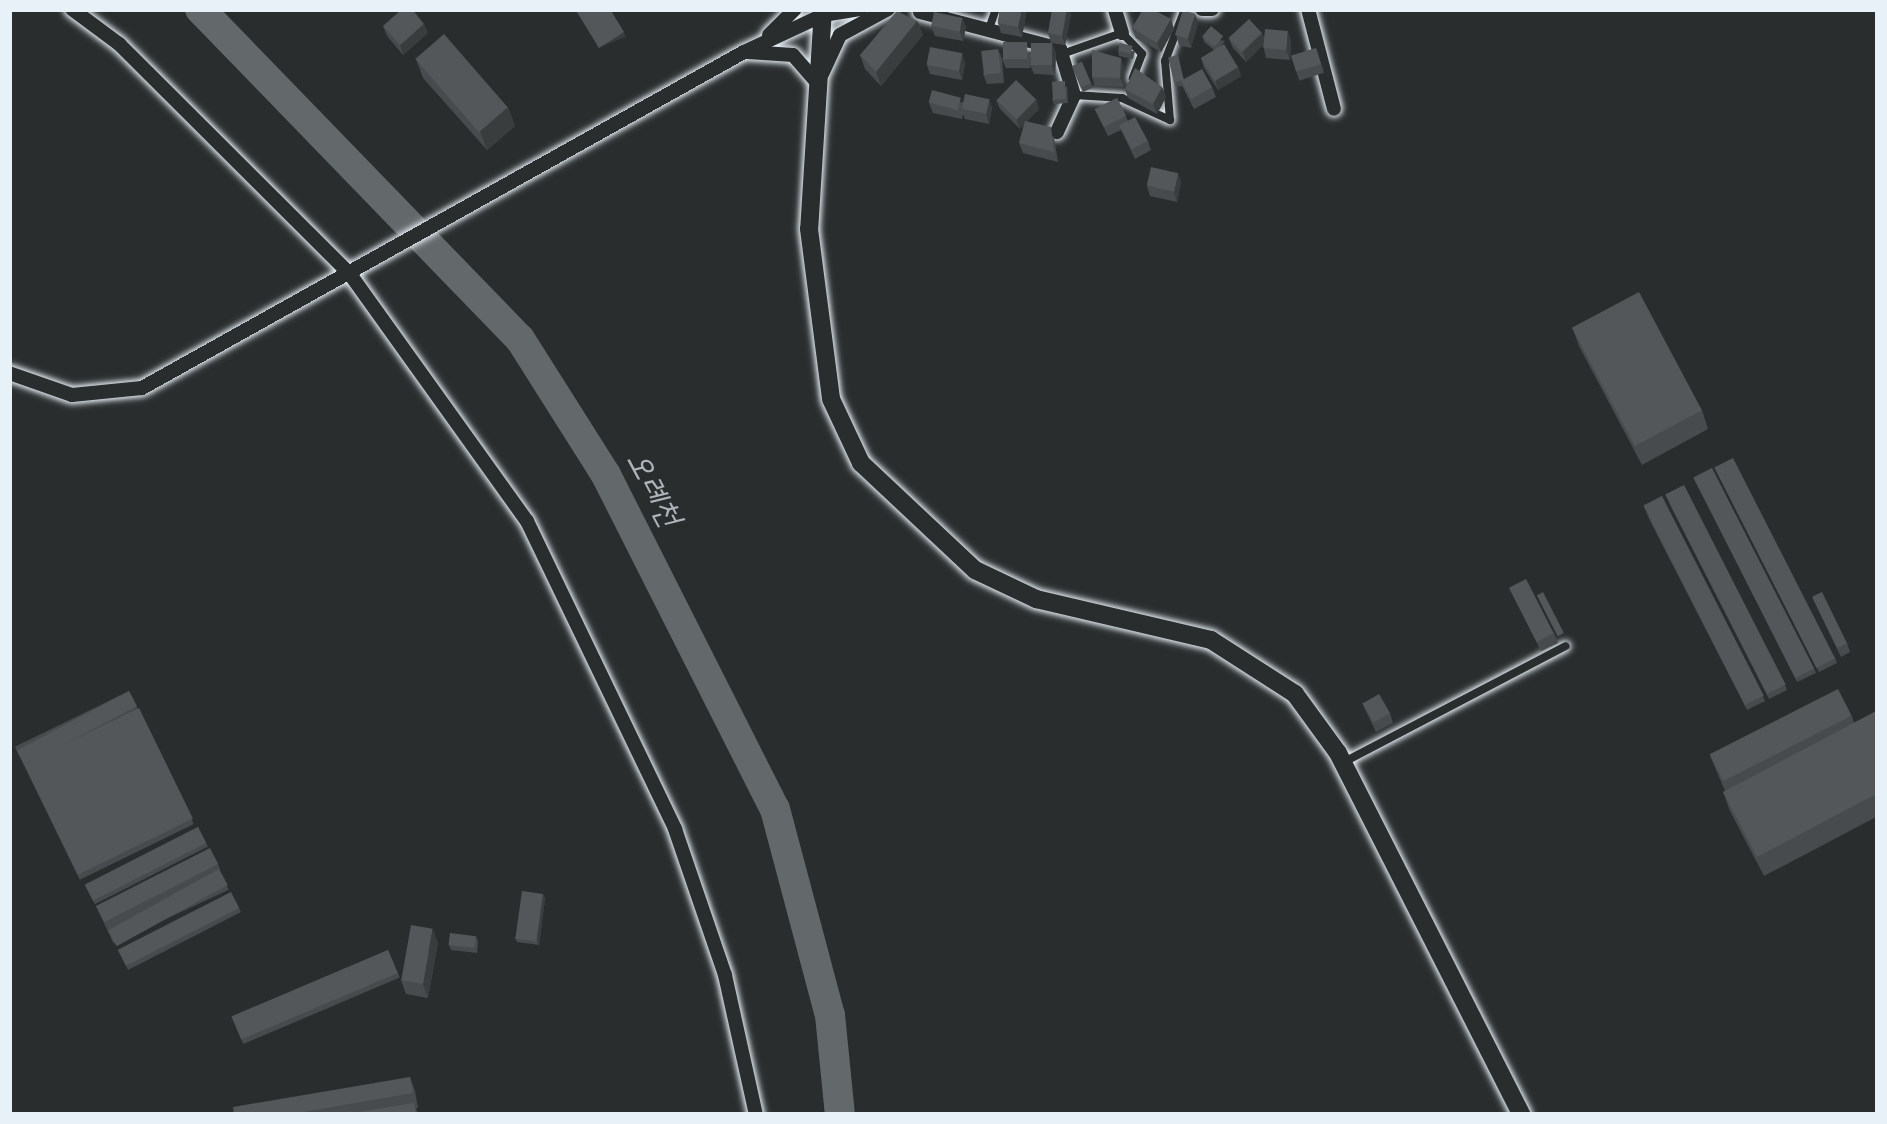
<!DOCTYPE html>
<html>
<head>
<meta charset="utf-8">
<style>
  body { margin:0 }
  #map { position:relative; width:1887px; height:1124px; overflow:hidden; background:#2a2d2e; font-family:"Balsamiq Sans","Poor Story",sans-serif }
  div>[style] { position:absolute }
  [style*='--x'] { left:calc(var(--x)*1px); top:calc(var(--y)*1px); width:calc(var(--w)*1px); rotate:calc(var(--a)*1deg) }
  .river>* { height:30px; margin:-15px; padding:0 15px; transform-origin:15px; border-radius:15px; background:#63686b }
  .roads { filter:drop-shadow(0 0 3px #e8f1f8) drop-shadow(0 0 3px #e8f1f8) }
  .service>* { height:8px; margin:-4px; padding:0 4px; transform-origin:4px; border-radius:4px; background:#2a2d2e }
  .minor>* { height:14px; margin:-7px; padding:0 7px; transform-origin:7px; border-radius:7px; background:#2a2d2e }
  .tertiary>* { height:18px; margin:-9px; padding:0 9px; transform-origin:9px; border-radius:9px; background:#2a2d2e }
  .wall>* { inset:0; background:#474b4d; transform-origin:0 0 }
  .shaded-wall>* { inset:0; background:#3a3d3e; transform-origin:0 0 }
  .building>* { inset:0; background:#535759; transform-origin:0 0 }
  span { translate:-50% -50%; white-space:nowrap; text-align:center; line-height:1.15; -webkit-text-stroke:9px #2a2d2e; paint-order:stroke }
  .water-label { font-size:33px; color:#acb3b9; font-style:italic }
  .frame { position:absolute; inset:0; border:12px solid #e8f1f8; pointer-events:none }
</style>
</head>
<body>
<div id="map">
  <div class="river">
    <div style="--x:200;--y:9;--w:460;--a:45.9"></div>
    <div style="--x:520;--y:339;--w:161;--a:57.7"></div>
    <div style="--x:606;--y:475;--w:374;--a:63.2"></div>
    <div style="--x:775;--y:809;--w:213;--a:75.1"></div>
    <div style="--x:830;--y:1015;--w:100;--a:84.3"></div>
  </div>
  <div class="roads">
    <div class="service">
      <div style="--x:990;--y:26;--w:18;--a:-71"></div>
      <div style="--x:1062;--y:54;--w:64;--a:-19.3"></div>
      <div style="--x:1122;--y:33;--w:29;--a:46"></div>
      <div style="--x:1142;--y:54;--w:26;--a:111"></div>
      <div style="--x:1074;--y:95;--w:48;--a:3.6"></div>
      <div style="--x:1122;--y:98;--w:53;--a:24.6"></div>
      <div style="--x:1170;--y:120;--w:59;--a:-94.8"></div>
      <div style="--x:1165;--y:61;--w:56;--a:-69"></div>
      <div style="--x:1344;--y:762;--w:250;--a:-27.6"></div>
    </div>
    <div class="minor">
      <div style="--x:72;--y:9;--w:59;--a:36.7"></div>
      <div style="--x:119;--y:44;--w:326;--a:44.9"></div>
      <div style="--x:350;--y:274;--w:304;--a:54.4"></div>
      <div style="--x:527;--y:521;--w:342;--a:64.3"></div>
      <div style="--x:675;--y:829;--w:154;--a:71.1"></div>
      <div style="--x:725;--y:975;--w:143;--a:77.5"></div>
      <div style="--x:1202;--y:9;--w:10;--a:0"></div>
      <div style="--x:1308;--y:9;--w:103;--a:75.4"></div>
      <div style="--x:1115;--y:10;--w:24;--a:73"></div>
      <div style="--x:920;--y:12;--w:145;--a:14.8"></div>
      <div style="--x:1060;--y:49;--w:48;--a:73.1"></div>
      <div style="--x:1074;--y:95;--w:41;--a:114.7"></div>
      <div style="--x:769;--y:35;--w:37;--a:-45"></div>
      <div style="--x:748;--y:52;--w:45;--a:3.8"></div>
      <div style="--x:793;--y:55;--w:38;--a:49"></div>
      <div style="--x:822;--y:74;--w:43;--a:-65.2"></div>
      <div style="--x:840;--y:35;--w:55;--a:-28.4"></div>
      <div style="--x:9;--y:373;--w:67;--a:19.2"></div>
      <div style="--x:72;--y:395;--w:70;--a:-5.7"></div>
      <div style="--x:142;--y:388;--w:689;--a:-29.17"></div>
      <div style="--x:744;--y:52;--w:87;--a:-25.1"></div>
      <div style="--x:823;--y:15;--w:39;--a:-9"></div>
    </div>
    <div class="tertiary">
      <div style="--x:823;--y:9;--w:220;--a:93.6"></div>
      <div style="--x:809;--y:229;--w:171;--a:82.6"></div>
      <div style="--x:831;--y:399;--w:71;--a:64.9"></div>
      <div style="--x:861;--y:463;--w:156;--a:43.2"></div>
      <div style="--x:975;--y:570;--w:68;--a:25.4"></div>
      <div style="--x:1036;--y:599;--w:180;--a:13.2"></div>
      <div style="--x:1211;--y:640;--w:100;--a:32.7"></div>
      <div style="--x:1295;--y:694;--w:73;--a:53.9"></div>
      <div style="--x:1338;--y:753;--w:406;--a:63.1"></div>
    </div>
  </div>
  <div class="wall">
    <div style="clip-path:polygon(1000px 9px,1027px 9px,1022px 37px,1001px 33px,998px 23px)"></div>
    <div style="clip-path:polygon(1071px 14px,1065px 45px,1051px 43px,1048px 33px)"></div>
    <div style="clip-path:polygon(962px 18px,966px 27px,963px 41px,935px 36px,931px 26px)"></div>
    <div style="clip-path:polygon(917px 21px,923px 35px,881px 86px,865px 69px,860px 55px)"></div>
    <div style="clip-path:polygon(1198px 23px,1191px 48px,1179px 45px,1176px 35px)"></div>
    <div style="clip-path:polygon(383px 26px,428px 33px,403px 55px,387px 36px)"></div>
    <div style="clip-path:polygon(1132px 28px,1174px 29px,1161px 52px,1136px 38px)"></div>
    <div style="clip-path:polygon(1262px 33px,1264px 38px,1291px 41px,1290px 60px,1266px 58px,1263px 45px,1246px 62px,1233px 48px,1229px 39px)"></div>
    <div style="clip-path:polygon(1203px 37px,1225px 41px,1220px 47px,1238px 67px,1241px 76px,1218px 90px,1204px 68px,1201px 58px,1214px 50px,1204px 42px)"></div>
    <div style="left:1316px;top:48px;width:26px;height:26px;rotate:72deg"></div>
    <div style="clip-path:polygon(998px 49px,1002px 59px,1004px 83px,987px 84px,983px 74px)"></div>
    <div style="clip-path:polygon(1118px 51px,1135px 51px,1133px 59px,1119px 56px)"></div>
    <div style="clip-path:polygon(1030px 52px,1056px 53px,1055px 75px,1034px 74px,1030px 65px,1030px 68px,1006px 68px,1002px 59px)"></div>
    <div style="clip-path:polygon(1168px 57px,1184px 79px,1212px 87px,1216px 97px,1194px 109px,1182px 86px,1176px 87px)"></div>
    <div style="clip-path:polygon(1121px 58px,1124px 68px,1124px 87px,1095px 86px,1092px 77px)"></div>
    <div style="clip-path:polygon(416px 59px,508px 107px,515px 126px,487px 150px,423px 78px)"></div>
    <div style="left:1082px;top:62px;width:28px;height:11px;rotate:67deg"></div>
    <div style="clip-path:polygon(965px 63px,962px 80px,930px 74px,927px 65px)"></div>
    <div style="clip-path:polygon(1067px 86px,1068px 103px,1054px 104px,1052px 99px)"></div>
    <div style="clip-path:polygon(1162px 87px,1166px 97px,1157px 114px,1128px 98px,1125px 89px)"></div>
    <div style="clip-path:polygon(1117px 98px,1128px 121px,1148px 141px,1151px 150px,1135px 159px,1121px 130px,1108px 136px,1095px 109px)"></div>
    <div style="clip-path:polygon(989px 99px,992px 108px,989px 124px,965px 119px,963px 114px,962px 119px,933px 113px,929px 103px,963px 102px)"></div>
    <div style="clip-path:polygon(1036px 99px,1039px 109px,1027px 121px,1054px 137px,1058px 162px,1023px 153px,1019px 143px,1024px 124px,1020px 129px,1000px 109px,996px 100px)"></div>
    <div style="clip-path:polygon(1181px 182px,1177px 202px,1150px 196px,1147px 186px)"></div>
    <div style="clip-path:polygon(1572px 327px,1702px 410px,1708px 429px,1642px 465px,1579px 346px)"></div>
    <div style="clip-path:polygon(1717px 472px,1835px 658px,1837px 663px,1819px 672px)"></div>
    <div style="clip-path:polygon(1696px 482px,1814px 668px,1816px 673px,1797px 682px)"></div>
    <div style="clip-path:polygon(1667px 499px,1785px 685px,1787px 690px,1769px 699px)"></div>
    <div style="clip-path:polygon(1645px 511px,1763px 696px,1765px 701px,1747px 710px)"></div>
    <div style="clip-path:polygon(1509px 588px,1554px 633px,1558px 643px,1541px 651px)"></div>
    <div style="clip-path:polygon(1812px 597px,1847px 643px,1850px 652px,1841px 657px)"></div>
    <div style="left:129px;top:691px;width:148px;height:127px;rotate:64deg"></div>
    <div style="clip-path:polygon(1362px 703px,1390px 713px,1393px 723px,1376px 732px)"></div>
    <div style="clip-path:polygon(1852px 716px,1854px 723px,1878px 716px,1878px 816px,1764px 876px,1730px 811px,1723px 792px,1725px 791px,1710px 756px)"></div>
    <div style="left:198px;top:827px;width:22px;height:127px;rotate:63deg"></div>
    <div style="clip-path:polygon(218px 864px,220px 869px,106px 927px,96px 906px)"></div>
    <div style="left:219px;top:869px;width:23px;height:127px;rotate:65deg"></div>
    <div style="clip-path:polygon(543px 894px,545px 899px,539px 945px,517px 942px,515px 938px)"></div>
    <div style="clip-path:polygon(239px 908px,241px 912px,128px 970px,118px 950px)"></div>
    <div style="clip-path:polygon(476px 936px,478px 941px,477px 953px,451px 950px,449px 945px)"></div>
    <div style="clip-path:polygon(438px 943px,428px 998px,406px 994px,401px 980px)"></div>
    <div style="left:388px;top:950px;width:30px;height:170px;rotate:67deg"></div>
    <div style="clip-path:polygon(410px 1077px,415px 1091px,418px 1108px,416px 1108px,418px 1115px,234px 1115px)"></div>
  </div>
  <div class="shaded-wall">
    <div style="clip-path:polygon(1022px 9px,1027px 9px,1022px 37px,1018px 27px)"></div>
    <div style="clip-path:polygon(1067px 9px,1069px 9px,1071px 14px,1065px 45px,1062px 36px)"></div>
    <div style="clip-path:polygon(1195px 14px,1198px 23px,1191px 48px,1188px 39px)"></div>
    <div style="clip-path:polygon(962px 18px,966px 27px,963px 41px,960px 32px)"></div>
    <div style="clip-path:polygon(1171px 19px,1174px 29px,1161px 52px,1157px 43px)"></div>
    <div style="clip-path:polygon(917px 21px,923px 35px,881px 86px,876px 72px)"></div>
    <div style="clip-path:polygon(424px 24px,428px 33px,403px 55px,400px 45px)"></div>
    <div style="clip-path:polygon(1288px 31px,1291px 41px,1290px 60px,1286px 50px)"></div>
    <div style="left:624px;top:32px;width:5px;height:30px;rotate:68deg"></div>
    <div style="clip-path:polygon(1262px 33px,1265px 43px,1246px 62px,1243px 52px)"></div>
    <div style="clip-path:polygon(1052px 43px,1056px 53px,1055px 75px,1052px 66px)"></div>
    <div style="clip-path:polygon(962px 53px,965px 63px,962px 80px,959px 71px)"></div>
    <div style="clip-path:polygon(1121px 58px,1124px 68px,1124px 87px,1120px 78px)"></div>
    <div style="clip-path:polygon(1238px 67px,1241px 76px,1218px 90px,1215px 81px)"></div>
    <div style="clip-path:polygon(1162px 87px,1166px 97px,1157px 114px,1153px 104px)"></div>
    <div style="clip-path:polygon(989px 99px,992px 108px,989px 124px,986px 114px)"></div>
    <div style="clip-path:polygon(1036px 99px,1039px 109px,1020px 129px,1016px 119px)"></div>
    <div style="clip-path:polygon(508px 107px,515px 126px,487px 150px,480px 131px)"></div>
    <div style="clip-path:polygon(1178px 173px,1181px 182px,1177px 202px,1174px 192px)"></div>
    <div style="clip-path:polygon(543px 894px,545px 899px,539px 945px,537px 941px)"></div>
    <div style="clip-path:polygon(433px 929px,438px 943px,428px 998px,423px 984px)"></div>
  </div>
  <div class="building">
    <div style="clip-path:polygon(402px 9px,412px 9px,424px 24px,400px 45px,383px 26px)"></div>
    <div style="clip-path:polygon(575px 9px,610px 9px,624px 32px,599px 48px)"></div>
    <div style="clip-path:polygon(1000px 9px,1022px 9px,1018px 27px,998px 23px)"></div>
    <div style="clip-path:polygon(1052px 9px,1067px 9px,1062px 36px,1048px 33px)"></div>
    <div style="clip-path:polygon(1143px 9px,1152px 9px,1171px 19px,1157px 43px,1132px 28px)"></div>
    <div style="left:1183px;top:10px;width:13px;height:26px;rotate:18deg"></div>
    <div style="clip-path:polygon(897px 11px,917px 21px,876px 72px,860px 55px)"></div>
    <div style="left:934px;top:12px;width:29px;height:14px;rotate:12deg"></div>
    <div style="left:1249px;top:19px;width:19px;height:28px;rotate:47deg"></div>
    <div style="left:1211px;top:26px;width:16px;height:14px;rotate:40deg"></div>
    <div style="left:1265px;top:29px;width:23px;height:19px;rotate:5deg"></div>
    <div style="left:444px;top:34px;width:97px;height:38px;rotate:49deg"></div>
    <div style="left:1003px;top:42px;width:24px;height:17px"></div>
    <div style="left:1031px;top:43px;width:21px;height:22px"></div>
    <div style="left:1120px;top:43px;width:13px;height:8px;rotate:13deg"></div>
    <div style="left:1224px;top:44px;width:27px;height:27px;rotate:59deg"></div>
    <div style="left:930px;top:47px;width:33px;height:18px;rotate:11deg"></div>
    <div style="left:1316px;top:48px;width:17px;height:26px;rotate:73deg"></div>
    <div style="left:998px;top:49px;width:24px;height:17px;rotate:83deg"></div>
    <div style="clip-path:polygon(1092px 50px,1121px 58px,1120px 78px,1092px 77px)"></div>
    <div style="left:1178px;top:55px;width:26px;height:10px;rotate:77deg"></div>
    <div style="left:1082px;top:62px;width:23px;height:11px;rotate:67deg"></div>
    <div style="clip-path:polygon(1135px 68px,1162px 87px,1153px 104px,1125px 89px)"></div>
    <div style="left:1202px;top:69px;width:21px;height:24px;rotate:61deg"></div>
    <div style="left:1016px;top:80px;width:28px;height:28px;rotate:44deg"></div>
    <div style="left:1065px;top:81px;width:18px;height:13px;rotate:87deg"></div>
    <div style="left:932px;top:90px;width:30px;height:13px;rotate:15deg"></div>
    <div style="left:965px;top:94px;width:25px;height:15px;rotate:12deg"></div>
    <div style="left:1117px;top:98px;width:20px;height:25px;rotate:63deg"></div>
    <div style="left:1135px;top:117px;width:27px;height:18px;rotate:62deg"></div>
    <div style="clip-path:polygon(1025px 121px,1051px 127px,1054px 152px,1019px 143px)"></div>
    <div style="left:1151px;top:167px;width:28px;height:19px;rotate:13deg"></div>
    <div style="left:1639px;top:292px;width:134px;height:76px;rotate:62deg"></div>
    <div style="left:1733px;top:458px;width:225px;height:21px;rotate:63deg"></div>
    <div style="left:1712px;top:468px;width:225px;height:21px;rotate:63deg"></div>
    <div style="left:1684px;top:485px;width:224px;height:21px;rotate:63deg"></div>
    <div style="left:1662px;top:496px;width:224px;height:21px;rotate:63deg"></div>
    <div style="left:1526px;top:579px;width:61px;height:19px;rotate:63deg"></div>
    <div style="left:1543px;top:592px;width:46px;height:7px;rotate:63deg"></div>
    <div style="left:1822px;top:592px;width:57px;height:11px;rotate:64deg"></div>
    <div style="left:1838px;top:689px;width:30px;height:144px;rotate:63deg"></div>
    <div style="left:129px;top:691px;width:17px;height:127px;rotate:62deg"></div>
    <div style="left:1379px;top:694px;width:22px;height:19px;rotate:60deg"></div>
    <div style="left:139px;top:708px;width:123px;height:128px;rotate:64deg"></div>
    <div style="clip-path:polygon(1876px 711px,1878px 716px,1878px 793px,1757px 857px,1723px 792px)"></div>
    <div style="left:198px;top:827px;width:18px;height:127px;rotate:63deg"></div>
    <div style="left:210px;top:848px;width:18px;height:128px;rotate:63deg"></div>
    <div style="left:219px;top:869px;width:18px;height:127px;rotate:61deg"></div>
    <div style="left:522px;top:891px;width:21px;height:48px;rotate:8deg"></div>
    <div style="left:231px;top:892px;width:18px;height:127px;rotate:63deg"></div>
    <div style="left:411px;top:925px;width:22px;height:56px;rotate:10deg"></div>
    <div style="left:450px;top:933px;width:26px;height:12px;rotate:7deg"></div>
    <div style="left:388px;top:950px;width:25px;height:170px;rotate:67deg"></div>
    <div style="clip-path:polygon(410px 1077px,413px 1093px,286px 1115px,234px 1115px,233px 1107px)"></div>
    <div style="clip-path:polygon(414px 1103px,416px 1115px,340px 1115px)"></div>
  </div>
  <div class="water-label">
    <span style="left:653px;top:489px;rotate:62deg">오례천</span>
  </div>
  <div class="frame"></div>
</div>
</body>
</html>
